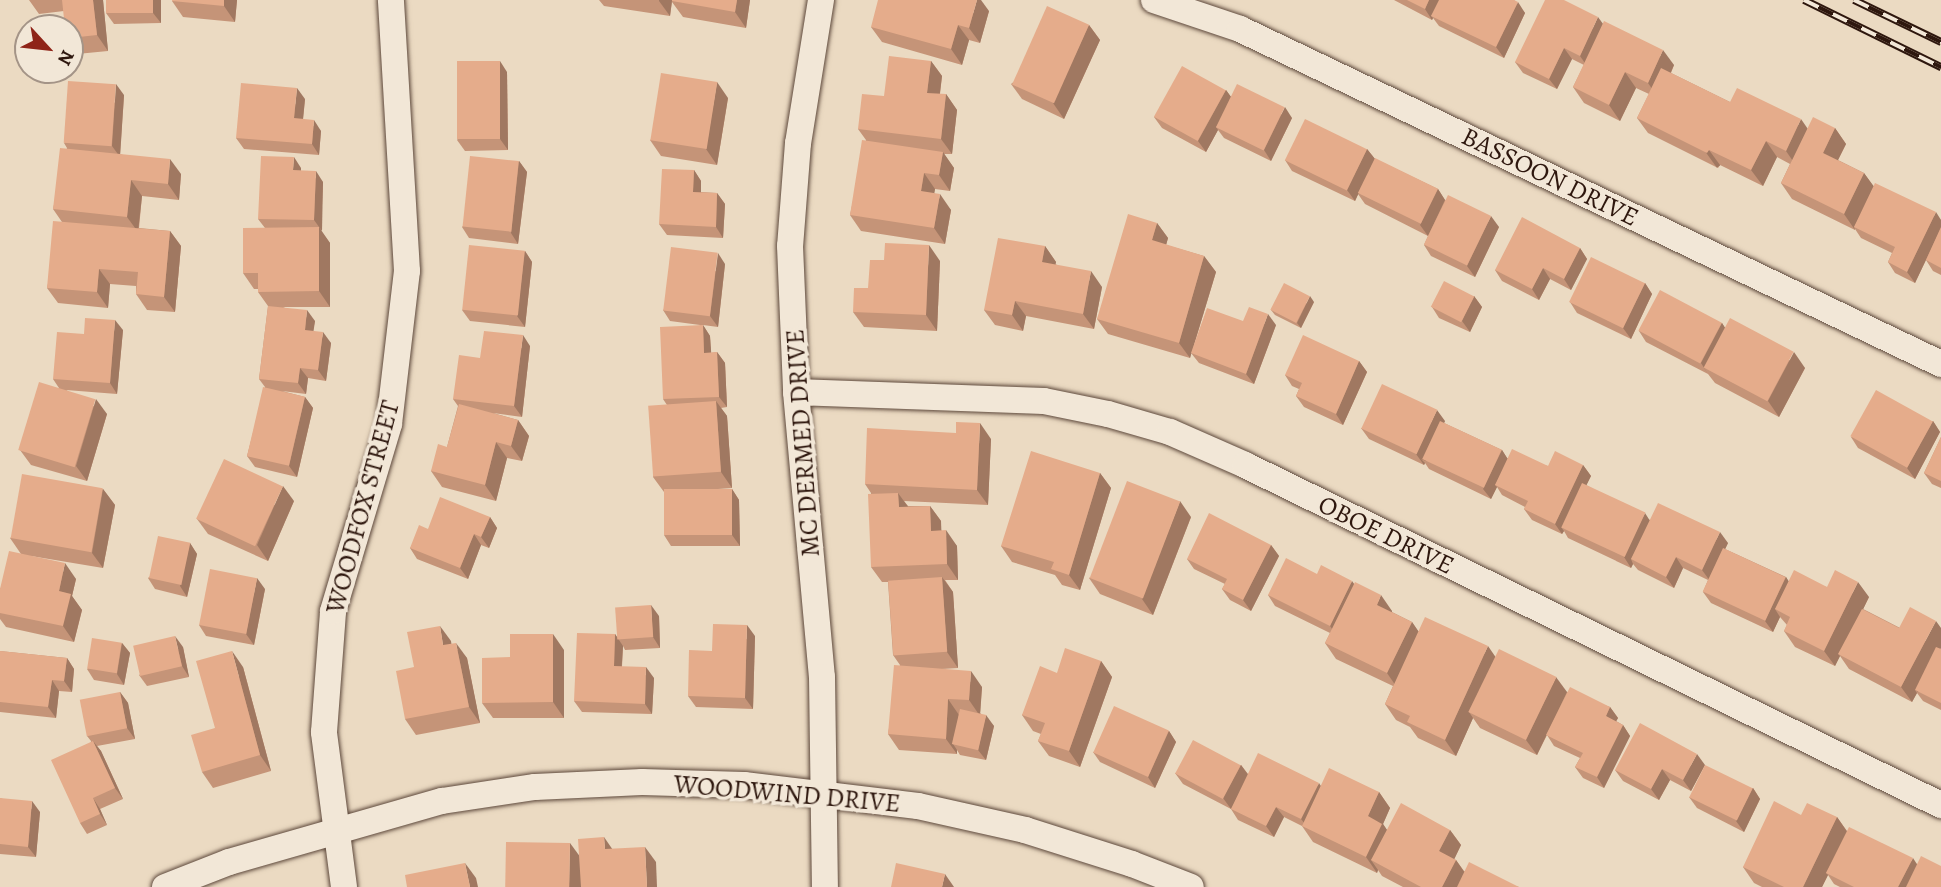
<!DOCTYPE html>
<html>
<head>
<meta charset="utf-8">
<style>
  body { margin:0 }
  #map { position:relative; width:1941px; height:887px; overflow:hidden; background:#ebdac2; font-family:Alegreya,serif }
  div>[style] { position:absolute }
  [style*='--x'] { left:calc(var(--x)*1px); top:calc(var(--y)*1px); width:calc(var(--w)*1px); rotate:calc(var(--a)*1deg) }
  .roads { filter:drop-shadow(0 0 2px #5d483b) drop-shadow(0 0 2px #5d483b) }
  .street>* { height:26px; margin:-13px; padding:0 13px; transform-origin:13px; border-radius:13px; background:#f2e7d7 }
  .rail>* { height:8px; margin-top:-4px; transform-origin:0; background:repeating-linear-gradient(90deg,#f2e7d7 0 16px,#2e170e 0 32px); box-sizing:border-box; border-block:2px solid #2e170e }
  .wall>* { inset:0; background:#c59478 }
  .shaded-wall>* { inset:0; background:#a07861; transform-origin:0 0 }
  .building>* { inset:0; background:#e5ac8b; transform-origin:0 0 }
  span { translate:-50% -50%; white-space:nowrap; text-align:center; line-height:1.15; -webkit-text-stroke:7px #f2e7d7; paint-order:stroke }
  .street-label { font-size:26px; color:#2e170e }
  .north { position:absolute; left:14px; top:14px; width:70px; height:70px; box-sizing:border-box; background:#f2e7d7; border:2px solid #a49487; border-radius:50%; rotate:117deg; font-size:19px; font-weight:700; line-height:28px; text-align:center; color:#2e170e }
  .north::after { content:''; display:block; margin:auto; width:24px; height:32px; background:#8f2418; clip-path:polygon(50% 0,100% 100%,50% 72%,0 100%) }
</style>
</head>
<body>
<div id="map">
  <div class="roads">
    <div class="street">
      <div style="--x:821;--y:0;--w:145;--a:99.1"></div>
      <div style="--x:798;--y:143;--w:103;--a:94.4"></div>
      <div style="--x:790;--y:246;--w:146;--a:87.6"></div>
      <div style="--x:796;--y:392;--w:286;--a:84.8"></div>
      <div style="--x:822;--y:677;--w:210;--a:89.2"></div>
      <div style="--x:1154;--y:0;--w:91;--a:18.6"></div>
      <div style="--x:1240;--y:29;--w:777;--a:25.54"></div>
      <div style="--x:796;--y:392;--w:248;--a:2.1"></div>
      <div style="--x:1044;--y:401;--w:65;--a:11.5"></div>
      <div style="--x:1108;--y:414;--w:65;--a:16.2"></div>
      <div style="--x:1170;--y:432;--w:82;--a:23.7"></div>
      <div style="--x:1245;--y:465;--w:775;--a:26.04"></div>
      <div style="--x:165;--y:887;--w:69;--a:-21.3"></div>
      <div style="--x:229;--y:862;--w:222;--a:-16"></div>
      <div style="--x:442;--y:801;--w:94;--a:-8.6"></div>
      <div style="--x:535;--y:787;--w:107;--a:-2.7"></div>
      <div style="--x:642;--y:782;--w:102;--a:1.7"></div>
      <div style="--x:744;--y:785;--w:175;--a:6.9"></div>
      <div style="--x:918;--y:806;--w:110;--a:12.6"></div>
      <div style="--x:1025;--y:830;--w:112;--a:17.6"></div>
      <div style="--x:1132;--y:864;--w:63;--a:21.3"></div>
      <div style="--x:344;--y:887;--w:156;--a:-97.4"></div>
      <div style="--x:324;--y:732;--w:121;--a:-85.7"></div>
      <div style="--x:333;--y:611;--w:195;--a:-73.3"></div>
      <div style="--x:389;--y:424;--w:154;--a:-83.3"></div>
      <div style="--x:407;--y:271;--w:271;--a:-93.4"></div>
    </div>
  </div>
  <div class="rail">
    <div style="--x:1804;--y:0;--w:153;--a:26.1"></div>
    <div style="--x:1854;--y:0;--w:97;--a:25.8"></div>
  </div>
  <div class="wall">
    <div style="clip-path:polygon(29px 0,103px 0,108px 51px,77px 54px,70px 44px,70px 28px,64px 11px,39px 14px)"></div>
    <div style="clip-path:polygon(106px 0,161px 0,161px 23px,114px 24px,106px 13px)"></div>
    <div style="clip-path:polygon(237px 0,235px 22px,183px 17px,172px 1px)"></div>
    <div style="clip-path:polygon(599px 0,750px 0,746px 28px,683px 17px,672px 2px,670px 16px,604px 6px)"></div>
    <div style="clip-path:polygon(1394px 0,1514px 0,1525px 13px,1504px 58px,1439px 26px,1433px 18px,1432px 20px)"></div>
    <div style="clip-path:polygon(989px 11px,980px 43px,969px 40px,962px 65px,882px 42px,871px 27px)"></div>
    <div style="clip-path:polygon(1603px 24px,1674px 65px,1671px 73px,1730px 102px,1808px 129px,1835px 128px,1846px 144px,1838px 160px,1864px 173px,1873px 186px,1941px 220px,1941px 275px,1933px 271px,1926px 260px,1915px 283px,1895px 273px,1888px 262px,1892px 253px,1861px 238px,1855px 229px,1855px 230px,1792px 199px,1781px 183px,1790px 164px,1777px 157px,1763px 186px,1720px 165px,1718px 168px,1648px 133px,1637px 118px,1649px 94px,1636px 88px,1620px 121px,1584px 103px,1573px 87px,1584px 65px,1572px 59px,1557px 89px,1523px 73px,1515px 62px)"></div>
    <div style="clip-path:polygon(1089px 25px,1100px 40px,1064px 119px,1022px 99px,1011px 84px)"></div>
    <div style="clip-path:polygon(931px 61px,942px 76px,940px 94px,946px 94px,957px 110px,952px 154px,944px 154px,954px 168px,950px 191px,935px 189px,934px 193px,951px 210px,945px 244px,861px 231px,850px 215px,866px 140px,858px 129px,884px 96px)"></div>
    <div style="clip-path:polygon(507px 72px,508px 150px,465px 151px,457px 140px)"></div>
    <div style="clip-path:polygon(1226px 90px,1231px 97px,1292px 118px,1271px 161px,1224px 138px,1218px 130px,1206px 152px,1162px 128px,1154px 117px)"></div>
    <div style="clip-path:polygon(124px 95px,120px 154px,181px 174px,179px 200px,142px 196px,139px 228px,170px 231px,181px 246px,175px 312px,147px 310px,136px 294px,136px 286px,110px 284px,108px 308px,58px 303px,47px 288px,62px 222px,53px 209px,67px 148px,64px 143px)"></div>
    <div style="clip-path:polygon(728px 98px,717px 165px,661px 156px,650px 140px)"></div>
    <div style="clip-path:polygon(305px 99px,303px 119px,321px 131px,319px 155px,244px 149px,236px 138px)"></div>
    <div style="clip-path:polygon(1367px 149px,1375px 159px,1438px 189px,1445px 200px,1499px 227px,1475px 277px,1431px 256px,1424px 245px,1428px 236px,1365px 204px,1358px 194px,1355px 201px,1292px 171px,1285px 160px)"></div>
    <div style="clip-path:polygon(519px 161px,527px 172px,518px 244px,469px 238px,462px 227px)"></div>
    <div style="clip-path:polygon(301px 168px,301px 171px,323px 182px,321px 231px,330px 243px,330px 307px,283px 307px,315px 321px,313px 331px,331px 343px,326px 381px,308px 378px,306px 394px,282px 391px,305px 397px,313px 408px,297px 477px,255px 467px,247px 456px,265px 387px,259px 379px,268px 306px,258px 292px,258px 289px,254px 289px,243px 273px,265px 228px,258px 219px)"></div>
    <div style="clip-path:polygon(694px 170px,701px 181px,701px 192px,717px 193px,725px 204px,723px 238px,667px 235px,659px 224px)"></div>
    <div style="clip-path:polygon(1157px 223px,1168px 238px,1166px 245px,1204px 256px,1216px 272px,1194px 345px,1243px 321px,1276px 325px,1254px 384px,1199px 363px,1191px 353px,1190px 358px,1108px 334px,1097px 319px)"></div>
    <div style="clip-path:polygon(1045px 246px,1056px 262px,1055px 264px,1102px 287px,1094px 329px,1026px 316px,1023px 331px,995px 325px,984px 310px)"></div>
    <div style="clip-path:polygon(1580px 248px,1587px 259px,1571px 290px,1550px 279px,1539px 300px,1502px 281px,1495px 270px)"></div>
    <div style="clip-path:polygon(525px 251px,532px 262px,525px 327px,470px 321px,462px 310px)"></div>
    <div style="clip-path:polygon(940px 261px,937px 331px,864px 327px,853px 312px,868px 288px)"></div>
    <div style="clip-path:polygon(725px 264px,718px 327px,703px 325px,710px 336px,711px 353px,717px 352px,725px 363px,727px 407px,721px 408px,727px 416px,732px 488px,718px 489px,732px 489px,739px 500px,740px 546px,671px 546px,664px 535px,664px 492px,653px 477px,667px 405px,663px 399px,700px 325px,670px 321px,663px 310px)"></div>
    <div style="clip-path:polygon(1645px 283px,1652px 294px,1631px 339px,1577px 313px,1570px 302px)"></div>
    <div style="clip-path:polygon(1474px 296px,1482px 307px,1470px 332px,1439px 318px,1432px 307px)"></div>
    <div style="clip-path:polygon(1314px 302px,1301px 328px,1275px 315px,1271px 310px)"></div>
    <div style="clip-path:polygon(1722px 323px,1725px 328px,1805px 368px,1779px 417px,1715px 383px,1708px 374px,1646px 342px,1639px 331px)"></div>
    <div style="clip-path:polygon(123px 330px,117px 394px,66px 390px,107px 414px,87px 481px,31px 465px,20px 450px,59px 388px,53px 379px,84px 334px)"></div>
    <div style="clip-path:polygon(530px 346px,522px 417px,493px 413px,518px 420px,529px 436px,522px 461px,507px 458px,496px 501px,442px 487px,431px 471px,447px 447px,458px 406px,453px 399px,480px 358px)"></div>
    <div style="clip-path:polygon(1359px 361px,1367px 372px,1343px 425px,1304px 407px,1296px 396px,1299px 389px,1292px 386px,1285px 375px)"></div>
    <div style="clip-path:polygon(1445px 421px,1444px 423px,1502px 450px,1507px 458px,1548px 466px,1583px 465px,1591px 476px,1586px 485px,1650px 520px,1728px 543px,1725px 549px,1786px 577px,1788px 581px,1827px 587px,1869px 597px,1863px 609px,1941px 649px,1941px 710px,1923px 701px,1917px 693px,1912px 702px,1849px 669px,1840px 656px,1835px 666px,1795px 647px,1784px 631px,1787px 625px,1780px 617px,1773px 632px,1711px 603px,1703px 592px,1708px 580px,1683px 568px,1674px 588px,1638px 570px,1633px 564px,1631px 568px,1568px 538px,1564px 531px,1562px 534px,1532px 520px,1524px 509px,1525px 507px,1502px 495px,1497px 487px,1491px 499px,1429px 469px,1425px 463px,1424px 465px,1369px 439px,1361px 428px)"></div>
    <div style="clip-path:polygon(1933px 421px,1940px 432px,1915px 479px,1858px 448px,1851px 437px)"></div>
    <div style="clip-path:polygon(1941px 437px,1941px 488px,1932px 484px,1924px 473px)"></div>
    <div style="clip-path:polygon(991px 439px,988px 505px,904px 501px,908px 506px,930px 506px,941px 521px,941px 530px,957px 546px,958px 580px,945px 580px,953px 592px,958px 668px,942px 669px,982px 687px,980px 713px,994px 726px,986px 760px,960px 755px,957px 750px,957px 754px,899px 750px,888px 734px,900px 665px,893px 655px,888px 582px,882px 582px,871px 567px,871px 493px,865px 484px)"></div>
    <div style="clip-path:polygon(1100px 473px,1111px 488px,1080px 590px,1062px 585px,1055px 575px,1012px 562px,1001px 546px)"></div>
    <div style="clip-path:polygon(103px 489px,115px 505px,103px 568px,31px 556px,76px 579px,72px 596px,82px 610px,74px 642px,6px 627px,0 619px,0 589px,21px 554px,10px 538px)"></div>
    <div style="clip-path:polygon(294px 501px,268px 561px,208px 534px,197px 519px)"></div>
    <div style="clip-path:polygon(490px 517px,497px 528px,489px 548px,481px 545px,468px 579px,417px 559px,410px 548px,428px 529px)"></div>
    <div style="clip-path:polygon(1191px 517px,1153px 615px,1100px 594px,1089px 578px)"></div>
    <div style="clip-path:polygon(190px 543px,197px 554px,187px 597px,155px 589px,148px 578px)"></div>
    <div style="clip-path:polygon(1271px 545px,1279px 556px,1251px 611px,1230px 600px,1222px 589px,1225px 584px,1194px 569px,1187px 559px)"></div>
    <div style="clip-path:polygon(1317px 574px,1354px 584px,1392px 611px,1392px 612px,1412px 622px,1418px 631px,1495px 657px,1567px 692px,1610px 707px,1618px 718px,1616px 721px,1623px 725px,1630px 736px,1604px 788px,1583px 778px,1575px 767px,1580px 758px,1554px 746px,1547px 735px,1537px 755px,1480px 728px,1473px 718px,1456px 756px,1418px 738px,1410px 727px,1396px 720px,1385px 704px,1393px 686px,1336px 659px,1325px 643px,1330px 633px,1275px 606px,1268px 595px)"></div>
    <div style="clip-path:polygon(265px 589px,254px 645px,206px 636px,199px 625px)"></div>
    <div style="clip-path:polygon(659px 616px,660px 648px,625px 650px,623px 646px,622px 667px,654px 678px,652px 714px,582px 712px,574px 701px,615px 634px,617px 637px)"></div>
    <div style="clip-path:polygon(755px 636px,753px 709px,696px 707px,688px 696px,712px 651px)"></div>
    <div style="clip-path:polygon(451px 641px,451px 644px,467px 658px,480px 723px,416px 735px,405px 719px,414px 667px)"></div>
    <div style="clip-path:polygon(122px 643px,130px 653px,124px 685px,94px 680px,87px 669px)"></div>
    <div style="clip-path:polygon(183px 647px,189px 677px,147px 686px,139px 675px)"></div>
    <div style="clip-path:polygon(564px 650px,564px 718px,493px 718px,482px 703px,510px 657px)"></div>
    <div style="clip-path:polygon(0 651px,67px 658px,74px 669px,72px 692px,59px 691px,56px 718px,0 712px)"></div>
    <div style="clip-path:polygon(1101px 661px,1112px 677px,1080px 767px,1049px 756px,1038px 741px,1041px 734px,1033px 731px,1022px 715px,1057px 673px)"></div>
    <div style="clip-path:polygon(243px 667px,271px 771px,213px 788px,202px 772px,215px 728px)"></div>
    <div style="clip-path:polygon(120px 692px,128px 703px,135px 739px,97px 746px,101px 751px,123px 799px,100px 809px,107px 825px,87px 834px,80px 823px,91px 741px,87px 736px)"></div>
    <div style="clip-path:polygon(1169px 731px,1176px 742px,1155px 788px,1100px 762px,1093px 752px)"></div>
    <div style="clip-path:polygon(1241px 765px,1248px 774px,1321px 786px,1379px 792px,1390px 808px,1383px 824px,1387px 830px,1450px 830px,1461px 845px,1454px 859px,1456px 860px,1464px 871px,1519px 887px,1403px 887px,1382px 876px,1378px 870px,1377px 873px,1313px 842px,1302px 826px,1284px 817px,1274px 837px,1238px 820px,1231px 809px,1183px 784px,1175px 773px)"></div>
    <div style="clip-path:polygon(1705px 765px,1691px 791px,1670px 780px,1659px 800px,1623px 781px,1615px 770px)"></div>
    <div style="clip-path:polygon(1753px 788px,1760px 799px,1744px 832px,1697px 808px,1689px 797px)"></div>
    <div style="clip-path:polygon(0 798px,40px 812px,36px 857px,0 854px)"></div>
    <div style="clip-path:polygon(1801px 815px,1837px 817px,1847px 831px,1917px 864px,1941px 887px,1840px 887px,1834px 884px,1828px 875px,1822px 887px,1762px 887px,1754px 883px,1743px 867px)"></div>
  </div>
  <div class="shaded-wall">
    <div style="clip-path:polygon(93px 0,103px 0,108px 51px,97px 35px)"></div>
    <div style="clip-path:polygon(153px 0,161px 0,161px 23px,153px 13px)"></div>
    <div style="clip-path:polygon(224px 0,237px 0,235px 22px,224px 6px)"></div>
    <div style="clip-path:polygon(659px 0,672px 0,670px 16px,659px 1px)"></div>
    <div style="clip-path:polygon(737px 0,750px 0,746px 28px,735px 12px)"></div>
    <div style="clip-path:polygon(977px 0,981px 0,989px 11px,980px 43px,969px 28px)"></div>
    <div style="clip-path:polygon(1429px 0,1442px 0,1431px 16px,1433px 18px,1432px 20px,1425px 9px)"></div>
    <div style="clip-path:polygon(1518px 2px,1525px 13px,1504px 58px,1496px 47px)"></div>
    <div style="clip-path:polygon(1598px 17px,1606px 28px,1587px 66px,1580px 56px)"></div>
    <div style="clip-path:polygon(958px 25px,969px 40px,962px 65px,951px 49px)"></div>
    <div style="clip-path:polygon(1089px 25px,1100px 40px,1064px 119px,1053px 103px)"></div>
    <div style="clip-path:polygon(1564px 48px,1572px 59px,1557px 89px,1549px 79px)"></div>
    <div style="clip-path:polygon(1663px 50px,1674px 65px,1659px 99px,1648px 83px)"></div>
    <div style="clip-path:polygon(500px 61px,507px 72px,508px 150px,500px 139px)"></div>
    <div style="clip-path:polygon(931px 61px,942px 76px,938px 108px,927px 93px)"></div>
    <div style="clip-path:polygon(1625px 72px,1636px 88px,1620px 121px,1609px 105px)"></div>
    <div style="clip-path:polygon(717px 82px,728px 98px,717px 165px,706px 149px)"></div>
    <div style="clip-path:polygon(116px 84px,124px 95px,120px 157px,112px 146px)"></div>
    <div style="clip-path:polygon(297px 88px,305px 99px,302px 129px,294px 118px)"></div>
    <div style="clip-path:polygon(1226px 90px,1234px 101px,1216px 127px,1218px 130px,1206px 152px,1198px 141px)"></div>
    <div style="clip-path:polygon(946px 94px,957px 110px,952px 154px,941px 139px)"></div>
    <div style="clip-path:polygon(1285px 107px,1292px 118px,1271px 161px,1264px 150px)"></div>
    <div style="clip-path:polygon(1801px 119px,1812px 135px,1797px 167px,1786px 151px)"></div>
    <div style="clip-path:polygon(314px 120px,321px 131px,319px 155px,312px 144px)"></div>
    <div style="clip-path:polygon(1835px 128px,1846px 144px,1834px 168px,1823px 153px)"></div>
    <div style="clip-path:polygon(1766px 141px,1777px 157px,1763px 186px,1751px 170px)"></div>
    <div style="clip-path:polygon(1367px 149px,1375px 159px,1355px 201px,1347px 190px)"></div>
    <div style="left:1709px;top:150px;width:19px;height:4px;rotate:54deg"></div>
    <div style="clip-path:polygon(943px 152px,954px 168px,950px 191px,939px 175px)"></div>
    <div style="clip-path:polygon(294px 157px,301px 168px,301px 181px,293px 170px)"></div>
    <div style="clip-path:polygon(170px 159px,181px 174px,179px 200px,168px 184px)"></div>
    <div style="clip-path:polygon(519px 161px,527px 172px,518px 244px,511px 233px)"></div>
    <div style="clip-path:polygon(694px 170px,701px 181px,701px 203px,693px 192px)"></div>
    <div style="clip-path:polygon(316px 171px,323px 182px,322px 231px,314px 220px)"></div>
    <div style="clip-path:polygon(924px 173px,935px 189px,932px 207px,921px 191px)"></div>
    <div style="clip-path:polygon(1864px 173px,1875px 188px,1854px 227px,1855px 230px,1844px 214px)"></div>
    <div style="clip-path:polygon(131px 180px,142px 196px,138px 232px,127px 217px)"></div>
    <div style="clip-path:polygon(1438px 189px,1445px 200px,1428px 236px,1420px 225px)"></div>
    <div style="clip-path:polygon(717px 193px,725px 204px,723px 238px,716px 227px)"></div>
    <div style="clip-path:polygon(940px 194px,951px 210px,945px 244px,934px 228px)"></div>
    <div style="clip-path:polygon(1936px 212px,1941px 220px,1941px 228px,1915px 283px,1907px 272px)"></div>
    <div style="clip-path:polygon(1491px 216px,1499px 227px,1475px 277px,1467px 266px)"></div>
    <div style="clip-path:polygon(1157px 223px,1168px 238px,1163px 256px,1152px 240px)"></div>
    <div style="clip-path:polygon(319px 227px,330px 243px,330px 307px,319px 291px)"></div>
    <div style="clip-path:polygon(170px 231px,181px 246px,175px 312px,164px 297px)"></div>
    <div style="clip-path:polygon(929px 245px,940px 261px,937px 331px,926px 315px)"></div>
    <div style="clip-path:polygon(1045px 246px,1056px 262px,1053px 277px,1042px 262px)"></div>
    <div style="clip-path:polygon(1580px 248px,1587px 259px,1571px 290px,1564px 279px)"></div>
    <div style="clip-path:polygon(525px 251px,532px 262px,525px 327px,517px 316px)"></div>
    <div style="clip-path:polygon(718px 253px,725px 264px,718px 327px,710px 316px)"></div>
    <div style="clip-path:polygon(1204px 256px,1216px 272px,1190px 358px,1179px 343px)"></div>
    <div style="clip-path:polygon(1543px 268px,1550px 279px,1539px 300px,1532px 289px)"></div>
    <div style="clip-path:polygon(99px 269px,110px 284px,108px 308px,97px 292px)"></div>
    <div style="clip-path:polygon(1091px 271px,1102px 287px,1094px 329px,1083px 314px)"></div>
    <div style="clip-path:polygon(1645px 283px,1652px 294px,1631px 339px,1623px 328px)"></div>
    <div style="clip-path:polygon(1310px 296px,1314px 302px,1301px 328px,1297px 323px)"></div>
    <div style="clip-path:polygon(1474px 296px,1482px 307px,1470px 332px,1462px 321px)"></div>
    <div style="clip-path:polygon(1015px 301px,1026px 316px,1023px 331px,1012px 315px)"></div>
    <div style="clip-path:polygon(307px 310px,315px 321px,312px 341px,305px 330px)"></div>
    <div style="clip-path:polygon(1268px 314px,1276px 325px,1254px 384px,1246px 374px)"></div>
    <div style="clip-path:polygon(115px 320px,123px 330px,117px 394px,110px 383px)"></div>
    <div style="clip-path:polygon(1722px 323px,1729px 334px,1704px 368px,1708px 374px,1701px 363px)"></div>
    <div style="clip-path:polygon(703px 325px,710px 336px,712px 364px,704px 353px)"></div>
    <div style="clip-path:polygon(323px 332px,331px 343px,326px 381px,318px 370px)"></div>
    <div style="clip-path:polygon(523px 335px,530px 346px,522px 417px,514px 406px)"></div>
    <div style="clip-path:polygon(717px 352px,725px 363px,727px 407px,719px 397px)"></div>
    <div style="clip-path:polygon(1794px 352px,1805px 368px,1779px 417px,1768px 401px)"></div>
    <div style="clip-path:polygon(1359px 361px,1367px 372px,1343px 425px,1336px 414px)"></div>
    <div style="clip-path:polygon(300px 368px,308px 378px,306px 394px,298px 383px)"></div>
    <div style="clip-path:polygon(305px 397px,313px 408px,297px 477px,289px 466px)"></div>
    <div style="clip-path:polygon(96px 399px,107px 414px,87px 481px,76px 466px)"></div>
    <div style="clip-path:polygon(716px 401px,727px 416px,732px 488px,721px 472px)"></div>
    <div style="clip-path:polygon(1437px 410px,1445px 421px,1426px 461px,1421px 459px,1425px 463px,1424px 465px,1416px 454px)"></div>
    <div style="clip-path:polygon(518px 420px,529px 436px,522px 461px,511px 446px)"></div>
    <div style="clip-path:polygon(1933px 421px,1940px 432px,1915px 479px,1907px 468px)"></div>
    <div style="clip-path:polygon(980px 423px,991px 439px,988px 505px,977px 490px)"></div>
    <div style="clip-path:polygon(496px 442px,507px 458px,496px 501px,485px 485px)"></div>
    <div style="clip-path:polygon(1502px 450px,1509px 461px,1495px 485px,1497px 487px,1491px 499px,1483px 489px)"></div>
    <div style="clip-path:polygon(1583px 465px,1591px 476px,1565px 529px,1561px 527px,1564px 531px,1562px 534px,1555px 524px)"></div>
    <div style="clip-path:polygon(1100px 473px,1111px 488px,1080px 590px,1069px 575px)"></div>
    <div style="clip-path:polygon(283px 486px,294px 501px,268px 561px,257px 545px)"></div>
    <div style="clip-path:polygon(103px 489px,115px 505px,103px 568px,92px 553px)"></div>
    <div style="clip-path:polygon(732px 489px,739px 500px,740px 546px,732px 535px)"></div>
    <div style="clip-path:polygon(898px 493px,909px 508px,899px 507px)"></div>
    <div style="clip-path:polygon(1180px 501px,1191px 517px,1153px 615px,1142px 599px)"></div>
    <div style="clip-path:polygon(930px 506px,941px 521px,942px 547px,931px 531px)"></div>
    <div style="clip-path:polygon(1645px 513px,1652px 524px,1631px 559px,1633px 564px,1631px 568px,1624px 557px)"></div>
    <div style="clip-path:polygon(490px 517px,497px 528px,489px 548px,481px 537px)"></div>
    <div style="clip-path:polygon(946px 530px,957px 546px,958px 580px,947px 564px)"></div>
    <div style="clip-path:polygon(1720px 532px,1728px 543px,1710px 581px,1702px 570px)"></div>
    <div style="clip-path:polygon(474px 534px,481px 545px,468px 579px,460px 568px)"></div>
    <div style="clip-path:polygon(190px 543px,197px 554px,187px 597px,180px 586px)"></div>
    <div style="clip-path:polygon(1271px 545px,1279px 556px,1251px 611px,1243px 600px)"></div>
    <div style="clip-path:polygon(1676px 557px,1683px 568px,1674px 588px,1666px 577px)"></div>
    <div style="clip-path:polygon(65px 563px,76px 579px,72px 596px,82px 610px,74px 642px,63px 626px,59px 591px)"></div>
    <div style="clip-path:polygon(942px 577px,953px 592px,958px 668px,947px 652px)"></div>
    <div style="clip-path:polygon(1786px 577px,1793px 588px,1775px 609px,1780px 617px,1773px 632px,1765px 621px)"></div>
    <div style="clip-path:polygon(257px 578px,265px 589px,254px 645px,246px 634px)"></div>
    <div style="clip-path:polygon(1352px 581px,1360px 592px,1338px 637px,1330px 626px)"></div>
    <div style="clip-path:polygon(1858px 582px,1869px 597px,1841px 655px,1838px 654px,1840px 656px,1835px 666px,1824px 651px)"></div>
    <div style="clip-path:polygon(1381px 595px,1392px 611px,1388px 621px,1377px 605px)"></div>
    <div style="clip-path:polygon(651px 605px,659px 616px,660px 648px,653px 637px)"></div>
    <div style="clip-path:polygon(1936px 621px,1941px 628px,1941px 648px,1918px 692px,1915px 690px,1917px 693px,1912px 702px,1901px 687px)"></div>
    <div style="clip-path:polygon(1412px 622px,1423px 638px,1398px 689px,1387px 673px)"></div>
    <div style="clip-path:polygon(747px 625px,755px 636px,753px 709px,745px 698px)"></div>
    <div style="clip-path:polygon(440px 626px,451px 641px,454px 661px,443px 645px)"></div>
    <div style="clip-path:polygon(553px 634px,564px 650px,564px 718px,553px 702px)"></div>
    <div style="clip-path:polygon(615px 634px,623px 646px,621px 677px,614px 666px)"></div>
    <div style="clip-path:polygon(175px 636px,183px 647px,189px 677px,182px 666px)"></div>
    <div style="clip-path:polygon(122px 643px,130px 653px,124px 685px,117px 674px)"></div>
    <div style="clip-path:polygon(456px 643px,467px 658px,480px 723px,469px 707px)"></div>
    <div style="clip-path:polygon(1488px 646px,1499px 662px,1469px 712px,1473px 718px,1456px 756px,1445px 740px)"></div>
    <div style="clip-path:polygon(232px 651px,243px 667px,271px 771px,260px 755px)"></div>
    <div style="clip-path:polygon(67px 658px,74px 669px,72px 692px,64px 681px)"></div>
    <div style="clip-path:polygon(1101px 661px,1112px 677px,1080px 767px,1069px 751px)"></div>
    <div style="clip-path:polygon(646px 667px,654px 678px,652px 714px,645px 704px)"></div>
    <div style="clip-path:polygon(971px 671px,982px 687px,980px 716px,969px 700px)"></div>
    <div style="clip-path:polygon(1556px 677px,1567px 692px,1537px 755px,1526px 740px)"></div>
    <div style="clip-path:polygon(52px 680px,59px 691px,56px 718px,48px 707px)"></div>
    <div style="clip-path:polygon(120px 692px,128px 703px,135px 739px,127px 728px)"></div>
    <div style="clip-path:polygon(948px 699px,959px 715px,953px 744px,957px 750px,957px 754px,946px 739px)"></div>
    <div style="clip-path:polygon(1610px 707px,1618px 718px,1613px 727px,1606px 716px)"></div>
    <div style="clip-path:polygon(986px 715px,994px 726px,986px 760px,978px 750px)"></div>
    <div style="clip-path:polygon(1623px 725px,1630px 736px,1604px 788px,1597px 777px)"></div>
    <div style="clip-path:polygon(1169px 731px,1176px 742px,1155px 788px,1148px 777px)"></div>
    <div style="clip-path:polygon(93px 741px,101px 751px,123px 799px,115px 788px)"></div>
    <div style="clip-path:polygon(1697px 754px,1705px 765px,1691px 791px,1683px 780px)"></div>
    <div style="clip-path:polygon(1241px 765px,1249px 776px,1231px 809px,1223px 798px)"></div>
    <div style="clip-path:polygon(1662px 769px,1670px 780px,1659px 800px,1651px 789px)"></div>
    <div style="clip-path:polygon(1319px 783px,1326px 794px,1309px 829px,1301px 819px)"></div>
    <div style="clip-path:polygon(1753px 788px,1760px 799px,1744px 832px,1736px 821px)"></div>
    <div style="clip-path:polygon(1379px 792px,1390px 808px,1383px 824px,1393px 839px,1371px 860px,1378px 870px,1377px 873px,1366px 857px,1368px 816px)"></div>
    <div style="clip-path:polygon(93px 798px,100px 809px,107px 825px,100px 814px)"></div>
    <div style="clip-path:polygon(32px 801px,40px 812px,36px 857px,28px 847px)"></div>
    <div style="clip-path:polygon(1276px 807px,1284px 817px,1274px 837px,1266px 826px)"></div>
    <div style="clip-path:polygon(1837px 817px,1848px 833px,1826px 873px,1828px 875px,1822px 887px,1803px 887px)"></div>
    <div style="clip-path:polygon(1450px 830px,1461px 845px,1451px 866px,1439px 851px)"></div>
    <div style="clip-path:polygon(604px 837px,615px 853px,605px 849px)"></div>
    <div style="clip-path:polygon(570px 843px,581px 858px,581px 887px,569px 887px)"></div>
    <div style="clip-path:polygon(645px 847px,656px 862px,657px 887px,647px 887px)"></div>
    <div style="clip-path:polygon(1913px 858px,1920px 869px,1911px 887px,1898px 887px)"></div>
    <div style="clip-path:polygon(1456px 860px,1467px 876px,1462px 887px,1442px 887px)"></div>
    <div style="clip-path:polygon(465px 863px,476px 878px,478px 887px,470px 887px)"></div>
    <div style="clip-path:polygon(945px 874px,954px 887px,942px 887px)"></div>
  </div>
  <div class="building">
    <div style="clip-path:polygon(62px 0,93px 0,97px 35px,70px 38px,70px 28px,65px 28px)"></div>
    <div style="left:106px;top:0;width:47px;height:13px"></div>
    <div style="clip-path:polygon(172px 0,224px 0,224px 6px,172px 1px)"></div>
    <div style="clip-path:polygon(672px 0,737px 0,735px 12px,672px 1px)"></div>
    <div style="clip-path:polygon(878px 0,977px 0,969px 28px,958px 25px,951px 49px,871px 27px)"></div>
    <div style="clip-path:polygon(1407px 0,1429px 0,1425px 9px)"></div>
    <div style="clip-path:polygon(1439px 0,1514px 0,1518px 2px,1496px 47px,1431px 16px)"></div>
    <div style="clip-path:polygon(1545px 0,1564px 0,1598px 17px,1580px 56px,1564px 48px,1549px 79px,1515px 62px)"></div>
    <div style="left:1047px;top:6px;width:46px;height:86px;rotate:24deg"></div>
    <div style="clip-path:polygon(1604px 21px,1663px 50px,1648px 83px,1625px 72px,1609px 105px,1573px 87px)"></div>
    <div style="clip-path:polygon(889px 56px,931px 61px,927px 93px,946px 94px,941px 139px,858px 129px,862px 94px,884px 96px)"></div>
    <div style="left:500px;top:61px;width:78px;height:43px;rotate:90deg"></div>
    <div style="left:1182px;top:66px;width:50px;height:58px;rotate:29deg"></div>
    <div style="clip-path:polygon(1661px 68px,1730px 102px,1737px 88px,1801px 119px,1786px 151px,1766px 141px,1751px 170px,1709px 150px,1707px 153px,1637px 118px)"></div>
    <div style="left:661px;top:73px;width:57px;height:68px;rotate:9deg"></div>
    <div style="left:68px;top:81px;width:48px;height:62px;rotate:4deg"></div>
    <div style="clip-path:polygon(241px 83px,297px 88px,294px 118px,314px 120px,312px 144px,236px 138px)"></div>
    <div style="left:1237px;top:84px;width:53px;height:48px;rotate:26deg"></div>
    <div style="clip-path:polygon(1813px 117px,1835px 128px,1823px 153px,1864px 173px,1844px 214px,1781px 183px)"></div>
    <div style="left:1305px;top:119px;width:69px;height:46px;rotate:26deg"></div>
    <div style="clip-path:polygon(862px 140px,943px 152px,939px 175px,924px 173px,921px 191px,940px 194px,934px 228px,850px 215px)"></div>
    <div style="clip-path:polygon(60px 148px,170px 159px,168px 184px,131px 180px,127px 217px,53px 209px)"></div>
    <div style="clip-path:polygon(261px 156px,294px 157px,293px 170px,316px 171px,314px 220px,258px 219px)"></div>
    <div style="left:470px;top:156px;width:49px;height:71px;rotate:6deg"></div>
    <div style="left:1375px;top:158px;width:70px;height:39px;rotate:26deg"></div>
    <div style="clip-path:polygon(662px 169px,694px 170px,693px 192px,717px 193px,716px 227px,659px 224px)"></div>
    <div style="clip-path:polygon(1875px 183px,1936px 212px,1907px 272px,1888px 262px,1895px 247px,1854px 227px)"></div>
    <div style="left:1448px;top:195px;width:48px;height:55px;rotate:26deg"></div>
    <div style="clip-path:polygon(1128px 214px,1157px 223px,1152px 240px,1204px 256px,1179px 343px,1097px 319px)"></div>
    <div style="clip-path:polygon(1522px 217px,1580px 248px,1564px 279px,1543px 268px,1532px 289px,1495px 270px)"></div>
    <div style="clip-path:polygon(53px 221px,170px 231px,164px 297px,136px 294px,138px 272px,99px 269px,97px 292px,47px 288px)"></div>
    <div style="clip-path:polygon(319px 227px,319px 291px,258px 292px,258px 273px,243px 273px,243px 228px)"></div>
    <div style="clip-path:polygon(1941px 227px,1941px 268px,1926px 260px)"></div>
    <div style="clip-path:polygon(998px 238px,1045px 246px,1042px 262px,1091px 271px,1083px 314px,1015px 301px,1012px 315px,984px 310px)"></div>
    <div style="clip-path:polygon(885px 243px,929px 245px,926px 315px,853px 312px,854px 288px,868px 288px,870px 260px,884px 260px)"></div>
    <div style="left:469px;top:245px;width:56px;height:65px;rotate:6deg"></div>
    <div style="left:671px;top:247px;width:47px;height:64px;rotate:7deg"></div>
    <div style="left:1591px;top:257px;width:60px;height:50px;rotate:26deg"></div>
    <div style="left:1444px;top:281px;width:34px;height:29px;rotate:27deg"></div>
    <div style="left:1284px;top:283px;width:29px;height:30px;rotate:27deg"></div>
    <div style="left:1660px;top:290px;width:70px;height:46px;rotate:28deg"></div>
    <div style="clip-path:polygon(268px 306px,307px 310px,305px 330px,323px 332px,318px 370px,300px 368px,298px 383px,259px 379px)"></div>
    <div style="clip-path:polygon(1249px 307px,1268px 314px,1246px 374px,1191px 353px,1207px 308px,1243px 321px)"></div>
    <div style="clip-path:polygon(85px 318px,115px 320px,110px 383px,53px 379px,57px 332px,84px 334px)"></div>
    <div style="left:1730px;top:318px;width:72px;height:56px;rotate:28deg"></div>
    <div style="clip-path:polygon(703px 325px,704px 353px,717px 352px,719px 397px,663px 399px,660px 327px)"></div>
    <div style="clip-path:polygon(484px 331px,523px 335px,514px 406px,453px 399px,459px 355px,480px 358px)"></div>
    <div style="clip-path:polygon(1303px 335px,1359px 361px,1336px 414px,1296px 396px,1302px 383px,1285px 375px)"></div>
    <div style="left:39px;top:382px;width:59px;height:71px;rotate:17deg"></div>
    <div style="left:1382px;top:384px;width:61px;height:49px;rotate:25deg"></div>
    <div style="left:263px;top:387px;width:43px;height:71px;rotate:13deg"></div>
    <div style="left:1876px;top:390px;width:65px;height:53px;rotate:29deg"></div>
    <div style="left:716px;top:401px;width:71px;height:68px;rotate:86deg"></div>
    <div style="clip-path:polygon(459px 404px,518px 420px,511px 446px,496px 442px,485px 485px,431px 471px,438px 444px,447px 447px)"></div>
    <div style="left:1440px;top:421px;width:68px;height:42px;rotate:25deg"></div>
    <div style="clip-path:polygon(956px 422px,980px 423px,977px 490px,865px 484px,867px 428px,956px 433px)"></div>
    <div style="clip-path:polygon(1941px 437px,1941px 481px,1924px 473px)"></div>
    <div style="clip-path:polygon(1512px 449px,1548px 466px,1555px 451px,1583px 465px,1555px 524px,1524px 509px,1528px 501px,1495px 485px)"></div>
    <div style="clip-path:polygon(1031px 451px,1100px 473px,1069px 575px,1051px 569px,1054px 562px,1001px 546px)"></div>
    <div style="left:224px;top:459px;width:65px;height:66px;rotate:25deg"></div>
    <div style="left:22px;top:474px;width:82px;height:65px;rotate:10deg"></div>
    <div style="left:1127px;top:481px;width:57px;height:104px;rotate:21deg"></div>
    <div style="left:1582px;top:483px;width:70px;height:49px;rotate:25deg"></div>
    <div style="left:664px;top:489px;width:68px;height:46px"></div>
    <div style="clip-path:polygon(898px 493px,899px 507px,930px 506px,931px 531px,946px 530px,947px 564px,871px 567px,868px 494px)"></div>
    <div style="clip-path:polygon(440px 497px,490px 517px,481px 537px,474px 534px,460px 568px,410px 548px,419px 525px,428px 529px)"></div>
    <div style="clip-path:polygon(1658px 503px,1720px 532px,1702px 570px,1676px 557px,1666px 577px,1631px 559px)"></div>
    <div style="clip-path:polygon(1209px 513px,1271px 545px,1243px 600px,1222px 589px,1227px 579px,1187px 559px)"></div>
    <div style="left:158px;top:536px;width:33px;height:43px;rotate:12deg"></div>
    <div style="left:1723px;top:548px;width:69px;height:48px;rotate:25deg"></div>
    <div style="clip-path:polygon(9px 551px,65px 563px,59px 591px,71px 594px,63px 626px,0 613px,0 589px)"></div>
    <div style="clip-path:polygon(1286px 558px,1317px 574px,1321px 565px,1352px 581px,1330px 626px,1268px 595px)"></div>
    <div style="left:210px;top:569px;width:48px;height:57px;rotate:11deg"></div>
    <div style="clip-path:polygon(1794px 570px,1827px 587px,1835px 570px,1858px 582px,1824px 651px,1784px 631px,1790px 617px,1775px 609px)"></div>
    <div style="left:942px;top:577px;width:75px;height:54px;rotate:86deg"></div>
    <div style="clip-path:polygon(1355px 582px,1381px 595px,1377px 605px,1412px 622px,1387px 673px,1325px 643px)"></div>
    <div style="left:651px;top:605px;width:32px;height:36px;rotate:86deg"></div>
    <div style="clip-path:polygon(1910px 607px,1936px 621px,1901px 687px,1838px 654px,1862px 609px,1899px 628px)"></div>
    <div style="clip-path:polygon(1425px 617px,1488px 646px,1445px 740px,1407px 722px,1410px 716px,1385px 704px)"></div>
    <div style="clip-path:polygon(713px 624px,747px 625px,745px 698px,688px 696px,689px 650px,712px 651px)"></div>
    <div style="clip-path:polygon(440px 626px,443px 645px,456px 643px,469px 707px,405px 719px,396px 671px,414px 667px,407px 632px)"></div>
    <div style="clip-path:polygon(577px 633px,615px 634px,614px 666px,646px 667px,645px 704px,574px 701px)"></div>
    <div style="clip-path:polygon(510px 634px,553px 634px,553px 702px,482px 703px,482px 658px,510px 657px)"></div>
    <div style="left:175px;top:636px;width:31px;height:43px;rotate:77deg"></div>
    <div style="left:92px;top:638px;width:30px;height:31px;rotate:9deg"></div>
    <div style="clip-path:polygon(1936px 647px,1941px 649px,1941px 703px,1915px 690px)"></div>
    <div style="clip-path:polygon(1065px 648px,1101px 661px,1069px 751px,1038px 741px,1045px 723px,1022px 715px,1040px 666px,1057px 673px)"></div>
    <div style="left:1499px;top:649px;width:64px;height:70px;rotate:26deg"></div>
    <div style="clip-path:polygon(0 651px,67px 658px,64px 681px,52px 680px,48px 707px,0 702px)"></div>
    <div style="clip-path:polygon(232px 651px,260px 755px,202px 772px,191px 735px,215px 728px,196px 661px)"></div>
    <div style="clip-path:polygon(894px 665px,971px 671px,969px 700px,948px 699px,946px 739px,888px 734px)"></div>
    <div style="clip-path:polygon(1570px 687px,1610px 707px,1606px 716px,1623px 725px,1597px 777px,1575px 767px,1583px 753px,1546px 735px)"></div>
    <div style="left:120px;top:692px;width:37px;height:41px;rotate:79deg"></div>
    <div style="left:1114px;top:706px;width:60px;height:51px;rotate:24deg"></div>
    <div style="left:960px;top:709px;width:27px;height:36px;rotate:13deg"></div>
    <div style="clip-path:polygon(1640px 723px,1697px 754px,1683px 780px,1662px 769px,1651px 789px,1615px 770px)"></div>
    <div style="left:1193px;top:740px;width:54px;height:38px;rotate:28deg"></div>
    <div style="clip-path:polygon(93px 741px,115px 788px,93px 798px,100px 814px,80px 823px,51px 760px)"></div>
    <div style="clip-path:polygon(1258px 753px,1319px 783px,1301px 819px,1276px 807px,1266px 826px,1231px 809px)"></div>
    <div style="left:1705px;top:765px;width:53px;height:36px;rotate:26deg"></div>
    <div style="clip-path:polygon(1329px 768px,1379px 792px,1368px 816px,1382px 824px,1366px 857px,1302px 826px)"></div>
    <div style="clip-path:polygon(0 798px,32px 801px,28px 847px,0 844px)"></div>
    <div style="clip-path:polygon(1774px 801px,1801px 815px,1807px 803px,1837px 817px,1803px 887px,1784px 887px,1743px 867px)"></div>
    <div style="clip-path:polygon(1401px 803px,1450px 830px,1439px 851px,1456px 860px,1442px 887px,1421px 887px,1371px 860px)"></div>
    <div style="clip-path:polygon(1849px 827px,1913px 858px,1898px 887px,1854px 887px,1826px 873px)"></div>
    <div style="clip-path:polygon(604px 837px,605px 849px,645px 847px,647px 887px,581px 887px,578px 839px)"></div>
    <div style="left:506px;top:842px;width:64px;height:45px;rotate:1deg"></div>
    <div style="clip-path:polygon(1921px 856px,1941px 866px,1941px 887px,1906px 887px)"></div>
    <div style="clip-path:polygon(1469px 862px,1519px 887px,1457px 887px)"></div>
    <div style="clip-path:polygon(465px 863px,470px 887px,407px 887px,405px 875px)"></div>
    <div style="clip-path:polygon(896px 863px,945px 874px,942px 887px,891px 887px)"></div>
  </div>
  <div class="street-label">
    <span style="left:1550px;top:177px;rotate:26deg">BASSOON DRIVE</span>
    <span style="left:803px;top:443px;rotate:-94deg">MC DERMED DRIVE</span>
    <span style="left:363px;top:507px;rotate:-75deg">WOODFOX STREET</span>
    <span style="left:1386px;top:535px;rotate:26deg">OBOE DRIVE</span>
    <span style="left:787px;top:794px;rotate:5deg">WOODWIND DRIVE</span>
  </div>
  <div class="north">N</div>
</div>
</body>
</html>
